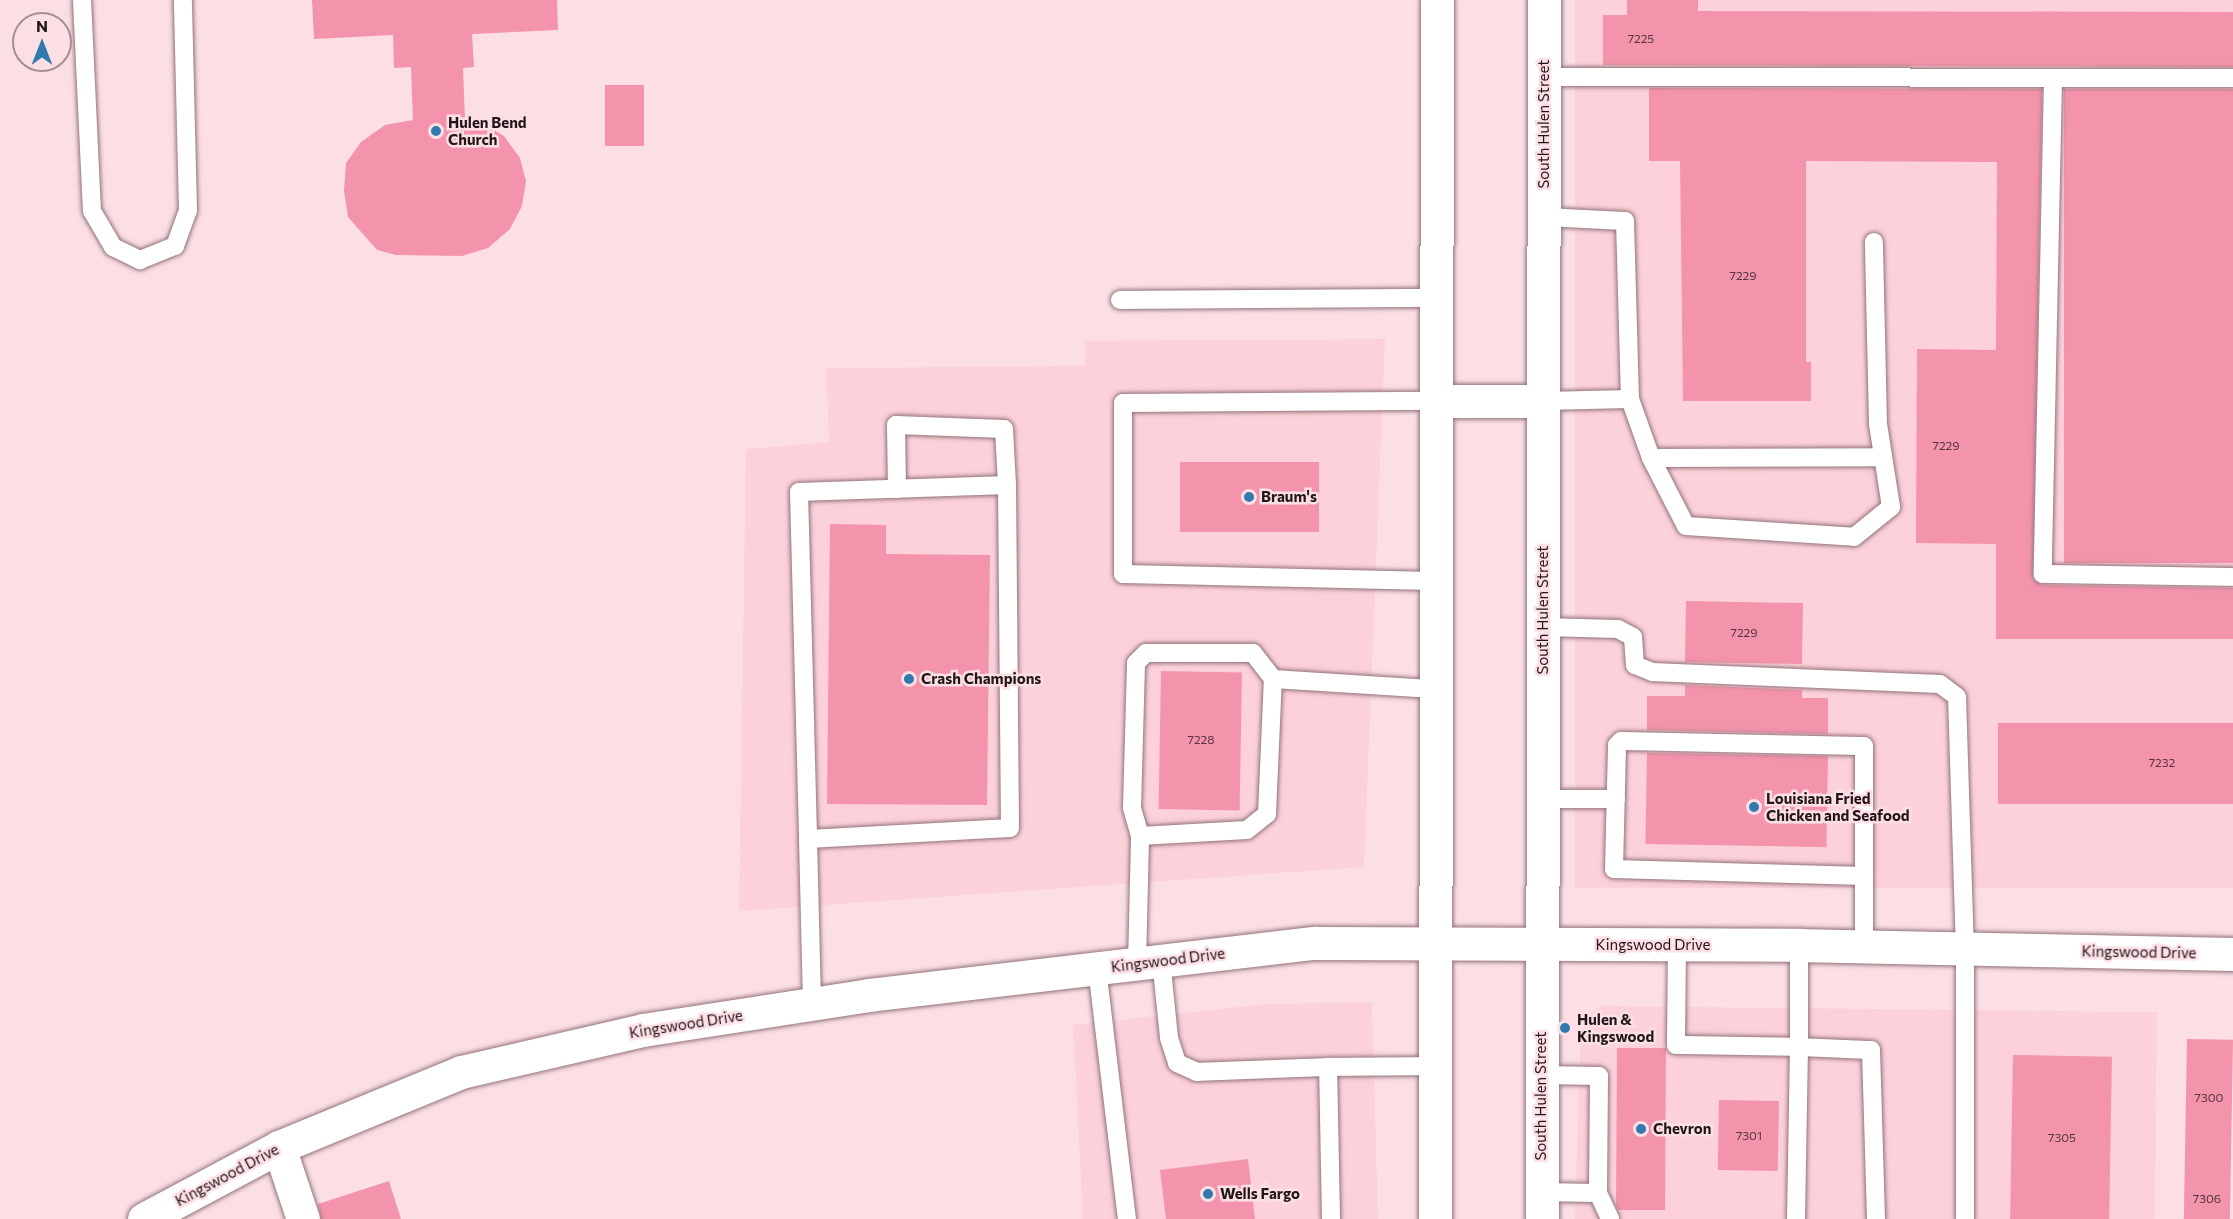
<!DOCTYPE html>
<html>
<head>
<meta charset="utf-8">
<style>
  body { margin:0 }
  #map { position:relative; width:2233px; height:1219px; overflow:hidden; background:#fbdfe5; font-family:Commissioner,sans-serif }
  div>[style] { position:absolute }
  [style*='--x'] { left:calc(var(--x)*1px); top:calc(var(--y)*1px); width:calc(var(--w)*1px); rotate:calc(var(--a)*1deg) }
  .built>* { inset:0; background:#fcd1da; transform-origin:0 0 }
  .building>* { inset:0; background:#f394ac; transform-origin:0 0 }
  .roads { filter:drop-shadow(0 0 2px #927379) drop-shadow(0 0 2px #927379) }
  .lane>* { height:18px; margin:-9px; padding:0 9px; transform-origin:9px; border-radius:9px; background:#fff }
  .street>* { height:33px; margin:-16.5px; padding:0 16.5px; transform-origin:16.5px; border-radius:16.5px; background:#fff }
  .secondary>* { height:33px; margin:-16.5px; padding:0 16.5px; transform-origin:16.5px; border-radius:16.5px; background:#fff }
  .dots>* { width:16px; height:16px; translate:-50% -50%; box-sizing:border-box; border:3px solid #fbdfe5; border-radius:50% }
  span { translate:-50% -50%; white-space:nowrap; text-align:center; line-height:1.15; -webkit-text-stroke:5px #fbdfe5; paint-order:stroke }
  .number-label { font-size:12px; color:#56363d }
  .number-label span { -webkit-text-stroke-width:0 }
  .poi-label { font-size:15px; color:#221618; font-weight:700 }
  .left { translate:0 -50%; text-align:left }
  .street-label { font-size:15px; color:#221618 }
  .north { position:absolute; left:12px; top:12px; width:60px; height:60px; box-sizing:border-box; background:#fbdfe5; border:2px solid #a48f93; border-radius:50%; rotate:0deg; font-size:16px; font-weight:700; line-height:24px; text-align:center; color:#221618 }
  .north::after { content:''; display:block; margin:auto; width:21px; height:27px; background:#327aae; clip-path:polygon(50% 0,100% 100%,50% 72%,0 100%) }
</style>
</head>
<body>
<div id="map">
  <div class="built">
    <div style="left:2233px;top:0;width:888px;height:658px;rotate:90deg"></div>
    <div style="clip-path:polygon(1385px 339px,1364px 867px,739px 911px,746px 449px,829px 442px,826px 368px,1085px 366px,1085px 341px)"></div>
    <div style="clip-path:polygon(1372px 1002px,1378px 1219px,1083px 1219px,1073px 1025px,1266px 1004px)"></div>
    <div style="clip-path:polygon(1600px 1006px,2157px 1012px,2155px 1219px,1575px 1219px,1581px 1022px)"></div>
  </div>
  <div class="building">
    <div style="clip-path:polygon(312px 0,557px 0,558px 30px,472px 34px,474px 67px,463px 68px,465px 120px,482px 123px,504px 136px,520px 158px,526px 181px,522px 206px,510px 229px,488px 248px,462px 256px,396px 255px,377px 250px,348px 217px,344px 191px,346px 163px,361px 142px,385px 125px,413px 120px,411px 67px,394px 68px,393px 35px,314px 39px)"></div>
    <div style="clip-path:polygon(1627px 0,1698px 0,1698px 11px,2233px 12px,2233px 67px,1603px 65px,1603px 15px,1627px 15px)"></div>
    <div style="left:605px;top:85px;width:39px;height:61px"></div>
    <div style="clip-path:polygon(1649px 88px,2042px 89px,2033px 579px,2043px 585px,2233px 588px,2233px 639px,1996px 639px,1996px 544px,1916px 543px,1917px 349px,1996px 350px,1997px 162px,1806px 161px,1806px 362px,1811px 362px,1811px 401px,1683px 401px,1680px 161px,1649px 161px)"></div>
    <div style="left:2064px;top:89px;width:169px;height:474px"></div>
    <div style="left:1180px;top:462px;width:139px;height:70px"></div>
    <div style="clip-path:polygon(830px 524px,886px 525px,886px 554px,990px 555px,987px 805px,827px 804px)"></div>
    <div style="left:1686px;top:601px;width:117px;height:61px;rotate:1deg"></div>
    <div style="left:1161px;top:671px;width:81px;height:138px;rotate:1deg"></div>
    <div style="clip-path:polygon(1685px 685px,1802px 690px,1802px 698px,1828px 698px,1828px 734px,1647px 730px,1647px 696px,1685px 696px)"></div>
    <div style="left:2233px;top:723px;width:81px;height:235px;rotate:90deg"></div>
    <div style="left:1647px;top:753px;width:181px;height:91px;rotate:1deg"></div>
    <div style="left:2187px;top:1039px;width:46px;height:180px;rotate:1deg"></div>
    <div style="clip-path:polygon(1617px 1048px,1666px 1048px,1665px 1210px,1618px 1210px,1616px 1205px)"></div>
    <div style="left:2013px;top:1055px;width:99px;height:164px;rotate:1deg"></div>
    <div style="left:1719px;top:1100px;width:60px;height:70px;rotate:1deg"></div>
    <div style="clip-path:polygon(1248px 1159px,1255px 1219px,1166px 1219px,1160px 1170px)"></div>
    <div style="clip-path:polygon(389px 1181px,401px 1219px,321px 1219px,318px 1204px)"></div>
  </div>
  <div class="roads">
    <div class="lane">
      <div style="--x:82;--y:0;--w:211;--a:87.3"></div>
      <div style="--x:92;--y:211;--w:42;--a:59.7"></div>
      <div style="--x:113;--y:247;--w:30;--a:26"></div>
      <div style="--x:140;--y:260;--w:38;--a:-22"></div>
      <div style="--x:175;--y:246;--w:37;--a:-70"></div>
      <div style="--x:188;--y:211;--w:211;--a:-91.4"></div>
      <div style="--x:1544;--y:77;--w:689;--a:0.08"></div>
      <div style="--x:2053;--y:80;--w:494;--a:91.2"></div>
      <div style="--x:2043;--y:574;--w:190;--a:0.9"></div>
      <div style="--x:1544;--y:217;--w:81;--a:2.8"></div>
      <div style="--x:1625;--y:221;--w:178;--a:88.4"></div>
      <div style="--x:1120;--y:300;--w:315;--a:-0.4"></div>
      <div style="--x:1543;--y:401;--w:87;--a:-1.3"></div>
      <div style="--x:1630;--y:399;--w:63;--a:70.4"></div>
      <div style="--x:1651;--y:458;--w:76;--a:62.8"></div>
      <div style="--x:1686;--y:526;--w:168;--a:3.7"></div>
      <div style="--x:1854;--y:537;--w:48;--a:-39"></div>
      <div style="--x:1891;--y:507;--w:84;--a:-98.9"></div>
      <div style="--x:1878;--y:424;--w:182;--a:-91.3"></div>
      <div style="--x:1651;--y:458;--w:232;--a:-0.2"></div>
      <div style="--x:897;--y:489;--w:64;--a:-90.9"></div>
      <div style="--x:896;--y:425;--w:108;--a:2.1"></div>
      <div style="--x:1004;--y:429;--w:56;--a:86.9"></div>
      <div style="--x:1434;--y:581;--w:311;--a:-178.7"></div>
      <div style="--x:1123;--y:574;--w:171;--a:-90"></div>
      <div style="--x:1123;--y:403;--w:312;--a:-0.4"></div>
      <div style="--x:1543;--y:627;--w:75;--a:1.5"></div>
      <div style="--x:1618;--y:629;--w:17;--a:28"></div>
      <div style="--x:1633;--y:637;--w:28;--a:86"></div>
      <div style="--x:1635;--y:665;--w:18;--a:22"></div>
      <div style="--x:1652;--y:672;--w:288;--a:2.4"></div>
      <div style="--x:1940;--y:684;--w:21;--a:37"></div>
      <div style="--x:1957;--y:697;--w:251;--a:88.2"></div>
      <div style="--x:1965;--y:948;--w:271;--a:90"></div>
      <div style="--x:1621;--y:741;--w:243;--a:1.2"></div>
      <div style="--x:1864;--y:746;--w:130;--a:90"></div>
      <div style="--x:1864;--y:876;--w:250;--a:-178.4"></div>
      <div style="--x:1614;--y:869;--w:124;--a:-88.6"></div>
      <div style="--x:1617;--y:745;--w:6;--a:-45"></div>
      <div style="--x:1542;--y:799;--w:74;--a:0"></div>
      <div style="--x:1140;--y:836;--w:107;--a:-3.2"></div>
      <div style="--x:1247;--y:830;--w:26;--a:-39"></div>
      <div style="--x:1267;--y:814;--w:135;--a:-87.5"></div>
      <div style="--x:808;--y:839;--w:202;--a:-3.1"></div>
      <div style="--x:1010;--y:828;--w:343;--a:-90.5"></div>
      <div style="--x:1007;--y:485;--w:208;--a:178.1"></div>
      <div style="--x:799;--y:492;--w:347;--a:88.5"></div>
      <div style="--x:808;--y:839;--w:165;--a:88.6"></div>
      <div style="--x:1864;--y:876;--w:70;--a:90"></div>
      <div style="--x:1677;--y:946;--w:99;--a:90.6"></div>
      <div style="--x:1676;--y:1045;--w:123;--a:0.9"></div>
      <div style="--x:1799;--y:1047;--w:102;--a:-90"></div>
      <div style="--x:1161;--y:960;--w:78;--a:84.1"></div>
      <div style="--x:1169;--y:1038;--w:26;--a:72"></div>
      <div style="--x:1177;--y:1063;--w:22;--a:24"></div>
      <div style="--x:1197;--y:1072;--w:131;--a:-2.2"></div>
      <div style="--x:1137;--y:963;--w:127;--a:-88.6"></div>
      <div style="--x:1140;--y:836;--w:29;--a:-106"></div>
      <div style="--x:1132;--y:808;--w:145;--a:-88.4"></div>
      <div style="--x:1136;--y:663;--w:14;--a:-45"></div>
      <div style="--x:1146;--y:653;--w:107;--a:0"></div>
      <div style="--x:1253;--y:653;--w:33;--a:52"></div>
      <div style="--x:1273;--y:679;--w:161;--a:3.6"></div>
      <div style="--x:1097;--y:968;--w:253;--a:83.2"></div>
      <div style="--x:1540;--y:1192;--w:58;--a:1"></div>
      <div style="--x:1598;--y:1193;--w:117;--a:-89.5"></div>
      <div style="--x:1599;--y:1076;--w:58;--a:-179"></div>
      <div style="--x:1598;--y:1193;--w:29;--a:65"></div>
      <div style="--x:1331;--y:1219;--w:152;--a:-91.1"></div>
      <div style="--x:1328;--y:1067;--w:106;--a:-0.5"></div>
      <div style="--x:1796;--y:1219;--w:172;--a:-89"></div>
      <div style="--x:1799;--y:1047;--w:72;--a:2.4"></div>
      <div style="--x:1871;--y:1050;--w:169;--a:88.3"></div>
    </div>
    <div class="street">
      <div style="--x:279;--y:1147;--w:76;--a:71.6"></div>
    </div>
    <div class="secondary">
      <div style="--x:1435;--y:401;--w:108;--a:0"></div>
      <div style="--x:144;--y:1219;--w:153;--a:-28.1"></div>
      <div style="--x:279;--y:1147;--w:197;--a:-22.4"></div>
      <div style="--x:461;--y:1072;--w:187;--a:-13"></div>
      <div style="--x:643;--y:1030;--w:229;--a:-8.8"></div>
      <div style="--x:869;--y:995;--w:448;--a:-6.7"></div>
      <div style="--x:1314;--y:943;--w:485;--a:0.2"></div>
      <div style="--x:1799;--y:945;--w:434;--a:1.2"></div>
      <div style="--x:1435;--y:1219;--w:1219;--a:-89.91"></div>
      <div style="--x:1542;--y:1219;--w:1219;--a:-89.91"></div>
    </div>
  </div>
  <div class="dots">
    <div style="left:436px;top:131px;background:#327aae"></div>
    <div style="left:1249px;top:497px;background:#327aae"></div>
    <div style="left:909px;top:679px;background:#327aae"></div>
    <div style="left:1754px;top:807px;background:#327aae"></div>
    <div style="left:1565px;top:1028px;background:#327aae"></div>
    <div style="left:1641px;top:1129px;background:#327aae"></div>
    <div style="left:1208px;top:1194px;background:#327aae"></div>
  </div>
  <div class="number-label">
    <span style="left:1641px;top:39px">7225</span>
    <span style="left:1743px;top:276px">7229</span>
    <span style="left:1946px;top:446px">7229</span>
    <span style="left:1744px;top:633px">7229</span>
    <span style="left:1201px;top:740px">7228</span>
    <span style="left:2162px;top:763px">7232</span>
    <span style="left:2209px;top:1098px">7300</span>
    <span style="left:1749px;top:1136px">7301</span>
    <span style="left:2062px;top:1138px">7305</span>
    <span style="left:2207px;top:1199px">7306</span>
  </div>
  <div class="poi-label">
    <span class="left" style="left:448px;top:131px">Hulen Bend<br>Church</span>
    <span class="left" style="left:1261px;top:497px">Braum's</span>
    <span class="left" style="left:921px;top:679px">Crash Champions</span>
    <span class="left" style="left:1766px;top:807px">Louisiana Fried<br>Chicken and Seafood</span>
    <span class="left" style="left:1577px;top:1028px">Hulen &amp;<br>Kingswood</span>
    <span class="left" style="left:1653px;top:1129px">Chevron</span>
    <span class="left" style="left:1220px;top:1194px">Wells Fargo</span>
  </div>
  <div class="street-label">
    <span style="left:1544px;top:124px;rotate:-90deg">South Hulen Street</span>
    <span style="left:1543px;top:610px;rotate:-90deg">South Hulen Street</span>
    <span style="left:1653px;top:945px">Kingswood Drive</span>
    <span style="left:2139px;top:952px;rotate:1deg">Kingswood Drive</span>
    <span style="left:1168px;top:960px;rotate:-7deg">Kingswood Drive</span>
    <span style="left:686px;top:1024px;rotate:-9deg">Kingswood Drive</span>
    <span style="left:1541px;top:1096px;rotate:-90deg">South Hulen Street</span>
    <span style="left:227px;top:1175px;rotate:-28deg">Kingswood Drive</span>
  </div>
  <div class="north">N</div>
</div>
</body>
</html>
